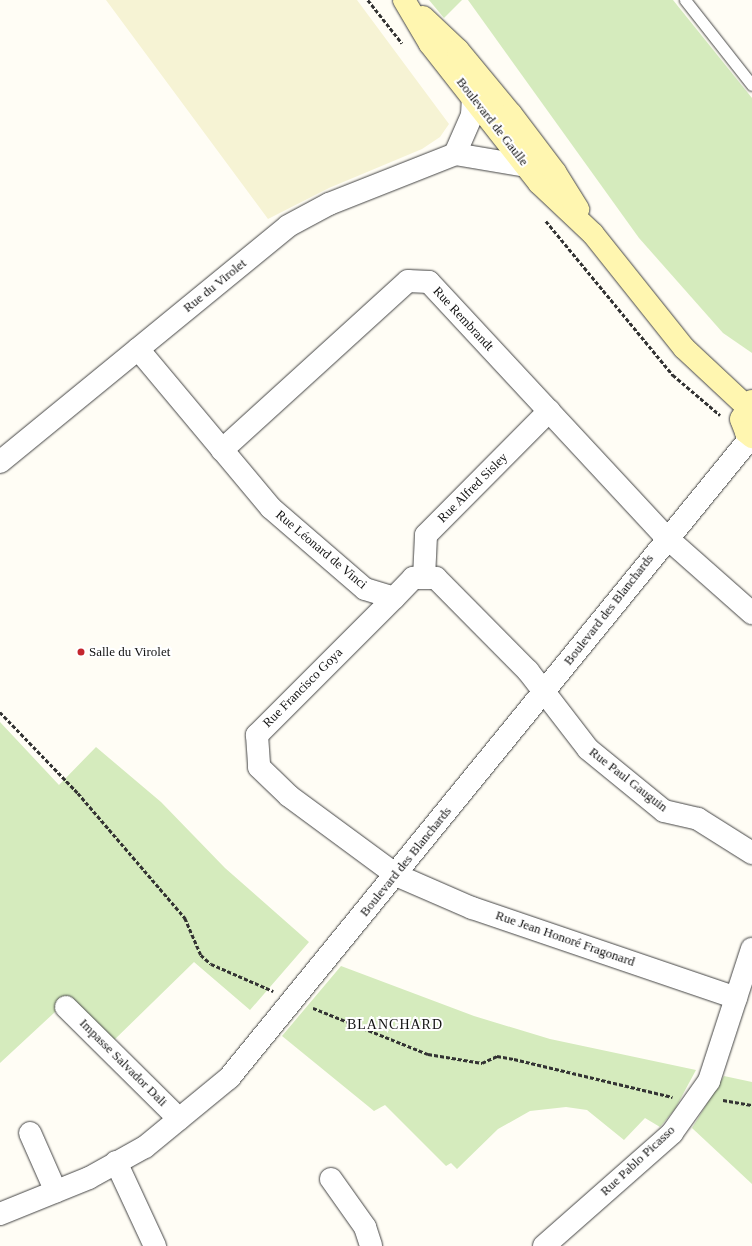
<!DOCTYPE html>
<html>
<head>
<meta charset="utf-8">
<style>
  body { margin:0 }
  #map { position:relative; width:752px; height:1246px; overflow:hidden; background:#fffdf5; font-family:Georgia,serif }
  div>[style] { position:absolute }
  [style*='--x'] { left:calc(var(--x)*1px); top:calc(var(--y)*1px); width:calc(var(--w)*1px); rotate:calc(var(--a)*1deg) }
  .farmland>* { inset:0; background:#f6f3d4 }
  .green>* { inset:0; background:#d5ebbd }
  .path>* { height:2.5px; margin-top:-1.25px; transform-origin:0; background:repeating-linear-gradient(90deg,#333 0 4px,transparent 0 6px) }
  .roads { filter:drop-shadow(0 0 1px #444) drop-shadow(0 0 1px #444) }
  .service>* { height:11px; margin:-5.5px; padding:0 5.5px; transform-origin:5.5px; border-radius:5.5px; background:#fff }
  .minor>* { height:22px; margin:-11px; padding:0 11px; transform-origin:11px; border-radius:11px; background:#fff }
  .secondary>* { height:22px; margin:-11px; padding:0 11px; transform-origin:11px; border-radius:11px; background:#fff6b0 }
  .dots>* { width:11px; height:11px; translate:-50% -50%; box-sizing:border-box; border:2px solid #fff; border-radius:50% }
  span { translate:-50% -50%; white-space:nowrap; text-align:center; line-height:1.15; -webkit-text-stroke:4px #fff; paint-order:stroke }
  .street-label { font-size:13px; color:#111 }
  .poi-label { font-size:13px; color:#111 }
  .left { translate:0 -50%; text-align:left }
  .neighbourhood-label { font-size:14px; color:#111; letter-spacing:1px }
</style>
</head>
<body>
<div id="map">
  <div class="farmland">
    <div style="clip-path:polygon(106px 0,357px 0,449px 124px,440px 137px,422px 149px,329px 188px,268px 219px)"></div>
  </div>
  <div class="green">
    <div style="clip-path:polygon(429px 0,462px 0,444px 18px)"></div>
    <div style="clip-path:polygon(468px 0,673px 0,752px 98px,752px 353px,723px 333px,639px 238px)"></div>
    <div style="clip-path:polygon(0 722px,59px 785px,96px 747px,161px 802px,225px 868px,309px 942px,250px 1010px,194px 962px,111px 1043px,69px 999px,0 1063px)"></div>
    <div style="clip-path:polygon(341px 966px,474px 1016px,550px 1039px,696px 1070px,675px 1109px,660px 1127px,645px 1118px,624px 1140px,587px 1110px,566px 1107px,530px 1111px,498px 1129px,457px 1169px,451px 1163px,446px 1166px,385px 1105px,374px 1111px,282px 1036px)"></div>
    <div style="clip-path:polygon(724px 1076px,752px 1082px,752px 1184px,692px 1128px)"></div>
  </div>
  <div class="path">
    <div style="--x:368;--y:0;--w:55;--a:51.7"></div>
    <div style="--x:546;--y:221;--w:200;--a:50.5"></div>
    <div style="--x:673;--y:375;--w:62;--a:40.4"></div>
    <div style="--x:0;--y:712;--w:112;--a:46.1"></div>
    <div style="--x:78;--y:793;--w:165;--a:49.4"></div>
    <div style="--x:185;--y:918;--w:40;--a:66.6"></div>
    <div style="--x:201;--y:955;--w:13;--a:42"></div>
    <div style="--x:211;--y:964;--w:68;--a:23.5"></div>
    <div style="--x:313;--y:1008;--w:124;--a:21.8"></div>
    <div style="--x:428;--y:1054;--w:55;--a:9.5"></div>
    <div style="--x:482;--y:1063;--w:17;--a:-25"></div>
    <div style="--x:497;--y:1056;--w:17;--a:10"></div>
    <div style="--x:514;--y:1059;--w:163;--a:13.5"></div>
    <div style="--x:723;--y:1100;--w:29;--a:10"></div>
  </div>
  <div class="roads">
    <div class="service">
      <div style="--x:685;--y:0;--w:108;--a:51.8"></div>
    </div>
    <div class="minor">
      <div style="--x:455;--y:154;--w:43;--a:-66.4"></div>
      <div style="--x:472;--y:115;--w:17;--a:-87"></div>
      <div style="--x:138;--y:349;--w:207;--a:50.1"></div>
      <div style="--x:271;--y:508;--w:124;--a:40.8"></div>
      <div style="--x:365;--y:589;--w:30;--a:17"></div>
      <div style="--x:394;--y:598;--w:28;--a:-46"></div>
      <div style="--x:413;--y:578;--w:23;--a:0"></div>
      <div style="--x:436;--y:578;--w:131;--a:45.3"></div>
      <div style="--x:528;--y:671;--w:98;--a:52.4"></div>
      <div style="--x:588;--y:749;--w:98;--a:39.2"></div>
      <div style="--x:664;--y:811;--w:35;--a:13"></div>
      <div style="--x:698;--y:819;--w:64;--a:32.2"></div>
      <div style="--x:222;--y:450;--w:251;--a:-42.3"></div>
      <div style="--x:408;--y:281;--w:21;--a:3"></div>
      <div style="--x:429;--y:282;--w:348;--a:47.1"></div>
      <div style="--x:666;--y:537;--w:115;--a:41.5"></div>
      <div style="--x:0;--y:462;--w:372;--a:-39.3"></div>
      <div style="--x:288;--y:226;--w:47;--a:-28.2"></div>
      <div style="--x:329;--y:204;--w:136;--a:-21.6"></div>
      <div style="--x:455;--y:154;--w:72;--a:9.6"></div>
      <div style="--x:424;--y:578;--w:43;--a:-87.3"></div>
      <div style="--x:426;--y:535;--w:175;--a:-45.2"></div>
      <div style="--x:394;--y:598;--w:194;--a:135"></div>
      <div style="--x:257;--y:735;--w:32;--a:86"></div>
      <div style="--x:259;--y:767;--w:42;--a:44"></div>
      <div style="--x:289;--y:796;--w:133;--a:36.4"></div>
      <div style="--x:396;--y:875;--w:83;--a:23.5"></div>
      <div style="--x:472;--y:908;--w:279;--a:18.8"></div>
      <div style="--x:66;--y:1007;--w:159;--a:44.7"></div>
      <div style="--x:30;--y:1133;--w:64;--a:66.2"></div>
      <div style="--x:116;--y:1162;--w:93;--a:65.1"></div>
      <div style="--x:331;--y:1179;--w:59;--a:54.7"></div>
      <div style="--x:365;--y:1227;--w:20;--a:72"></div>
      <div style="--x:0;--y:1214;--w:96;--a:-22"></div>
      <div style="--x:89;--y:1178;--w:64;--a:-29"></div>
      <div style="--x:145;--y:1147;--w:109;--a:-39.4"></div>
      <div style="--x:229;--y:1078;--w:827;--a:-50.84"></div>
      <div style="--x:544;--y:1246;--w:171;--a:-41.4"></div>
      <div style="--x:672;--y:1133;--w:64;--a:-54.6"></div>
      <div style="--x:709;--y:1081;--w:139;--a:-72"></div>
    </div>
    <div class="secondary">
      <div style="--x:404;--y:0;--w:51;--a:59.4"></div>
      <div style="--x:430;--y:44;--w:177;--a:51.9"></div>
      <div style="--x:539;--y:183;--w:74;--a:43.4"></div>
      <div style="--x:593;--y:234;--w:146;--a:51.4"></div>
      <div style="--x:684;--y:348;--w:85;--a:43.1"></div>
      <div style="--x:423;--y:17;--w:48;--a:43.3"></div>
      <div style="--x:458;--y:50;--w:83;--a:50.4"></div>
      <div style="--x:511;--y:114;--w:73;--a:52.8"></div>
      <div style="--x:555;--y:172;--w:44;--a:58.1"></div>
      <div style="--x:752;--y:401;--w:21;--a:121"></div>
      <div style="--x:741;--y:419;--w:14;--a:69"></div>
      <div style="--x:746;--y:432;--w:8;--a:40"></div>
    </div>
  </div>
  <div class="dots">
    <div style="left:81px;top:652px;background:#c4262e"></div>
  </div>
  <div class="street-label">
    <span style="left:492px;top:122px;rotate:52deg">Boulevard de Gaulle</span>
    <span style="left:215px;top:286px;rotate:-39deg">Rue du Virolet</span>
    <span style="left:463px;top:319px;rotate:47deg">Rue Rembrandt</span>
    <span style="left:473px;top:488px;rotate:-45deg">Rue Alfred Sisley</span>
    <span style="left:321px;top:550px;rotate:40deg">Rue Léonard de Vinci</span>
    <span style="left:609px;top:610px;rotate:-52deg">Boulevard des Blanchards</span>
    <span style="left:303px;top:688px;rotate:-45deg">Rue Francisco Goya</span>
    <span style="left:628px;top:780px;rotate:38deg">Rue Paul Gauguin</span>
    <span style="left:406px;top:862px;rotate:-51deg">Boulevard des Blanchards</span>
    <span style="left:565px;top:939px;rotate:19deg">Rue Jean Honoré Fragonard</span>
    <span style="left:123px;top:1063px;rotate:45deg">Impasse Salvador Dali</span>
    <span style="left:638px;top:1161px;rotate:-43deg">Rue Pablo Picasso</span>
  </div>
  <div class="poi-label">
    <span class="left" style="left:89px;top:652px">Salle du Virolet</span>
  </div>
  <div class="neighbourhood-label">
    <span style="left:395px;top:1025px">BLANCHARD</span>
  </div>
</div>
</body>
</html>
